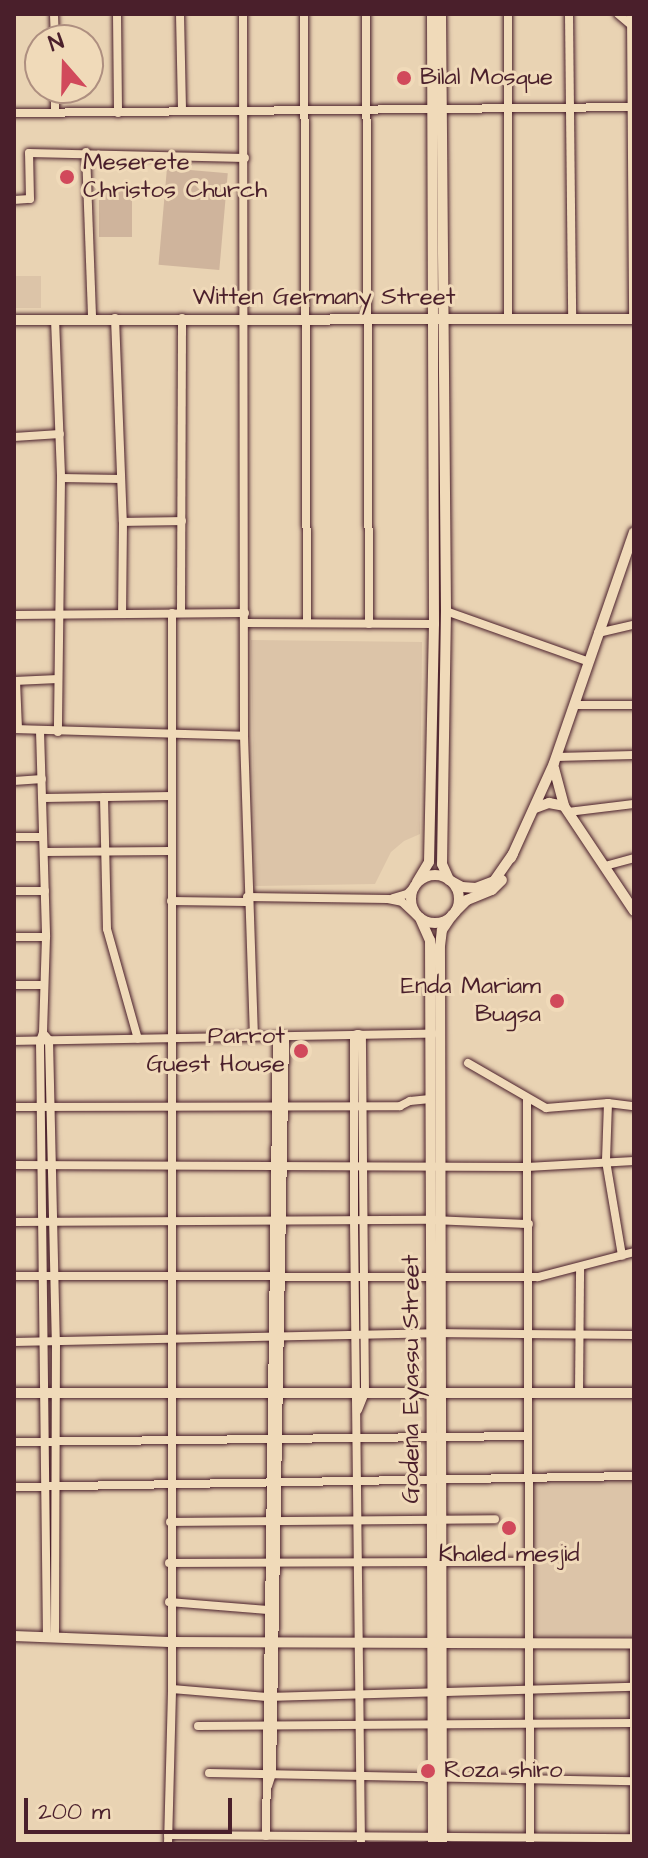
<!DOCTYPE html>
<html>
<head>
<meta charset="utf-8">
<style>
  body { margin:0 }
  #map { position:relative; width:648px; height:1858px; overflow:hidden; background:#e9d3b3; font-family:"Architects Daughter",sans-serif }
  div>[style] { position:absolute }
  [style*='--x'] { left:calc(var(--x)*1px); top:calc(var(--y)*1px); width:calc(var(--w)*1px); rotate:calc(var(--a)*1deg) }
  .built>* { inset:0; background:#dcc4a8; transform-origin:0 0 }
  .green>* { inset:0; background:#cfb49c; transform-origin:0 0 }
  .roads { filter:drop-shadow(0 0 2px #4a1f2b) drop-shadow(0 0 2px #4a1f2b) }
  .minor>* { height:8px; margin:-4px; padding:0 4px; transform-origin:4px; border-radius:4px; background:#f0dab9 }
  .tertiary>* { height:10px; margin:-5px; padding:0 5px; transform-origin:5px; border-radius:5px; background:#f0dab9 }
  .tertiary>.ring { margin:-5px; padding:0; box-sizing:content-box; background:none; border:10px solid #f0dab9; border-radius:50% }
  .dots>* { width:22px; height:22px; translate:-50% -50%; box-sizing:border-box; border:4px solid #f0dab9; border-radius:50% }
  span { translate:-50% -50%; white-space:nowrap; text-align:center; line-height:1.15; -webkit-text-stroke:6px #f0dab9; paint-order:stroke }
  .poi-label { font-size:24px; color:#4a1f2b }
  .left { translate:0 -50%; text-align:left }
  .right { translate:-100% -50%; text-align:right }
  .street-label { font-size:24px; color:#4a1f2b }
  .frame { position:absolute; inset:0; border:16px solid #4a1f2b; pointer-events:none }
  .north { position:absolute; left:24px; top:24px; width:80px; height:80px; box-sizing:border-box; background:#f0dab9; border:2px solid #ae8f80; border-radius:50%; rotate:340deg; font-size:22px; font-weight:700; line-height:32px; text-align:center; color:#4a1f2b }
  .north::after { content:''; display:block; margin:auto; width:28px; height:36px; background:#d1495b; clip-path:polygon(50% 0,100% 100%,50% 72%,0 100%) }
  .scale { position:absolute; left:24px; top:1798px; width:208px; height:36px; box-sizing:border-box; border:4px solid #4a1f2b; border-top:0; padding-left:10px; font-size:24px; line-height:28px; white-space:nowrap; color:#4a1f2b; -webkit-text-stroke:6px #f0dab9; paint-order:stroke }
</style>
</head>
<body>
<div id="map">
  <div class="built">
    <div style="left:14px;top:276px;width:27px;height:32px"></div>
    <div style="clip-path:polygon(251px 640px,422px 642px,420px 834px,404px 841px,391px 852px,375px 884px,255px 886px)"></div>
    <div style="left:531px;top:1480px;width:103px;height:162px"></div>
  </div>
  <div class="green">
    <div style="left:167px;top:168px;width:61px;height:97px;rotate:5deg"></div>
    <div style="left:99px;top:191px;width:33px;height:46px"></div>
  </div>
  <div class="roads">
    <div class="minor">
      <div style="--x:54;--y:14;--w:26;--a:88"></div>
      <div style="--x:117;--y:14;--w:99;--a:89.4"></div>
      <div style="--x:180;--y:14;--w:97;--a:88.8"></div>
      <div style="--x:243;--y:14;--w:722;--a:89.92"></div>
      <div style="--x:244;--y:736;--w:301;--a:88.1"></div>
      <div style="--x:304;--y:14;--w:609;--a:89.72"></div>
      <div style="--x:366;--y:14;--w:610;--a:89.72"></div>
      <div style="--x:508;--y:14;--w:304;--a:90"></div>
      <div style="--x:569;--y:14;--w:305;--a:89.4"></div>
      <div style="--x:618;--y:14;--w:17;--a:40"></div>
      <div style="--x:631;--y:14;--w:305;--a:89.6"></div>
      <div style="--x:55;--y:88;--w:25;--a:90"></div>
      <div style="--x:14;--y:113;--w:620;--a:-0.55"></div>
      <div style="--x:86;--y:152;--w:167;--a:87.9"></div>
      <div style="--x:14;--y:200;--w:16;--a:-4"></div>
      <div style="--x:30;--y:199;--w:46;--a:-91.2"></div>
      <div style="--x:29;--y:153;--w:216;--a:1.3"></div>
      <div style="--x:115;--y:318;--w:204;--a:87.8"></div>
      <div style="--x:123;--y:522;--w:92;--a:90.6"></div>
      <div style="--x:55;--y:319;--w:159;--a:87.8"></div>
      <div style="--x:61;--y:478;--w:254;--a:90.7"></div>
      <div style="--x:14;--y:437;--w:46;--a:-3.7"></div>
      <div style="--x:61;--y:478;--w:60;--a:1"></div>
      <div style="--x:123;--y:522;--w:59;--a:-1"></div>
      <div style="--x:446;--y:611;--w:152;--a:19.6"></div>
      <div style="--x:181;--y:613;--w:295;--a:-89.8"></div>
      <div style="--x:14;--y:615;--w:231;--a:-0.5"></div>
      <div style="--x:245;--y:623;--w:189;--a:0.3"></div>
      <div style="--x:598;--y:633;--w:37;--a:-13"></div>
      <div style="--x:14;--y:681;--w:44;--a:-2.6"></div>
      <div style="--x:16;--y:681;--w:48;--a:87.6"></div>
      <div style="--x:574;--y:705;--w:60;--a:0"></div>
      <div style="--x:14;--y:729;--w:230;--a:1.7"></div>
      <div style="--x:40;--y:731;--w:206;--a:88.3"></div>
      <div style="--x:46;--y:937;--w:96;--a:91.8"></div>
      <div style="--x:43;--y:1033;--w:9;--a:111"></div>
      <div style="--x:40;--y:1041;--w:597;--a:89.33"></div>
      <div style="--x:556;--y:757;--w:78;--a:-1.5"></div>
      <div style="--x:14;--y:781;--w:28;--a:-4"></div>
      <div style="--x:104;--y:797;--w:132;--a:88.7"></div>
      <div style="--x:107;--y:929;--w:114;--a:74.3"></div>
      <div style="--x:44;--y:798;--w:128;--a:-0.9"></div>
      <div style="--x:568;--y:812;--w:66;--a:-6.9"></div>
      <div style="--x:14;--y:837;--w:29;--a:0"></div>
      <div style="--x:44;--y:852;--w:127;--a:-0.5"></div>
      <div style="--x:605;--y:866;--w:30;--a:-15"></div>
      <div style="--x:14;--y:891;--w:31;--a:0"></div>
      <div style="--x:247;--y:897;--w:141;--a:0.8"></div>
      <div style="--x:388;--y:899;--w:14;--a:12"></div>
      <div style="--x:402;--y:902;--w:19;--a:43"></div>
      <div style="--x:393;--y:898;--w:15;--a:-16"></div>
      <div style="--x:407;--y:894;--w:10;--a:-45"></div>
      <div style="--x:171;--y:901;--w:76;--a:0.8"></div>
      <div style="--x:14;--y:937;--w:32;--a:0"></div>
      <div style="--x:14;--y:985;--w:30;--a:0"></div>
      <div style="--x:43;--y:1033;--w:9;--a:49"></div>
      <div style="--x:49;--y:1040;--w:302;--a:88.7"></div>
      <div style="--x:56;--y:1342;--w:296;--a:90.2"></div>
      <div style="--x:14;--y:1041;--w:419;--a:-1"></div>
      <div style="--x:468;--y:1063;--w:90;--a:30"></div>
      <div style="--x:546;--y:1108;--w:62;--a:-4.6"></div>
      <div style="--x:608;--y:1103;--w:26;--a:7"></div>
      <div style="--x:527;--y:1099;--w:745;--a:89.77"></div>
      <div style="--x:608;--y:1103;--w:58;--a:92"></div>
      <div style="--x:606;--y:1161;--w:96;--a:80.4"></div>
      <div style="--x:14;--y:1107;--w:386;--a:-0.1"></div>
      <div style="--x:400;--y:1106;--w:11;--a:-27"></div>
      <div style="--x:410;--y:1101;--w:20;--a:-6"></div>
      <div style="--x:14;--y:1165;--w:513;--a:0.22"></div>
      <div style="--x:527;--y:1167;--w:107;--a:-3.2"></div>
      <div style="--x:14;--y:1222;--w:418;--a:-0.3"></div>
      <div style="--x:432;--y:1220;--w:97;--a:2.4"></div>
      <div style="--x:14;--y:1276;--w:524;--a:0.11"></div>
      <div style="--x:538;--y:1277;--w:99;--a:-14.6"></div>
      <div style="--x:14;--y:1342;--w:419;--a:-1.2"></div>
      <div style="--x:433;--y:1333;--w:201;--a:0.6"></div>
      <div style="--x:579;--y:1393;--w:126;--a:-89.5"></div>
      <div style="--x:358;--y:1410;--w:18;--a:-68"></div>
      <div style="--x:365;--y:1393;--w:358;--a:-90.5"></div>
      <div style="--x:362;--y:1035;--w:4;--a:-166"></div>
      <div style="--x:358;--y:1034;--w:4;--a:166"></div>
      <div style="--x:354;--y:1035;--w:185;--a:90"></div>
      <div style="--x:354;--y:1220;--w:624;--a:89.36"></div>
      <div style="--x:14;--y:1442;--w:513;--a:-0.67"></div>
      <div style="--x:14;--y:1487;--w:620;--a:-1.02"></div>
      <div style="--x:170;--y:1522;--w:325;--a:-0.5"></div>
      <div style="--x:169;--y:1563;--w:359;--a:-0.2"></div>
      <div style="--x:169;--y:1602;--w:99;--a:4.6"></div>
      <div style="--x:634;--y:1644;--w:75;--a:90"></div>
      <div style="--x:172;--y:1689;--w:95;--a:4.8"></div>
      <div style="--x:267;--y:1697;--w:367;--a:-1.6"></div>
      <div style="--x:198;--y:1726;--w:436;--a:-0.4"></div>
      <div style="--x:209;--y:1773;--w:425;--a:1.1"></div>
      <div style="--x:268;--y:1786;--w:13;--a:-72"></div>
      <div style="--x:272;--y:1774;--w:738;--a:-88.99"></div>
      <div style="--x:168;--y:1835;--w:466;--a:0.4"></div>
      <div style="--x:266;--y:1836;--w:800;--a:-89.21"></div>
      <div style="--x:168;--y:1844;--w:155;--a:-88.5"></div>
      <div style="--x:172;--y:1689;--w:1076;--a:-90"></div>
      <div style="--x:634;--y:1844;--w:116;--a:-90"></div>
    </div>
    <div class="tertiary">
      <div style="--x:441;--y:14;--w:597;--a:89.52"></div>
      <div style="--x:446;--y:611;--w:253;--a:90.9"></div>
      <div style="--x:442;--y:864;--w:17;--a:66"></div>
      <div style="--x:449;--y:880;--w:15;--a:28"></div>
      <div style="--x:462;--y:887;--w:14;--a:4"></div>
      <div style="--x:476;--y:888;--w:19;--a:-21"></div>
      <div style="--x:494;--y:881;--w:33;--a:-55"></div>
      <div style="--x:14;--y:320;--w:620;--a:-0.09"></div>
      <div style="--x:554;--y:768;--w:39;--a:75"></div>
      <div style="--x:564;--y:806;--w:126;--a:56.3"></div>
      <div style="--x:535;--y:808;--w:15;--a:-20"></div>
      <div style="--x:549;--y:803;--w:15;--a:11"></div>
      <div style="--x:511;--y:858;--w:104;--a:-65.6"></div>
      <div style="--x:554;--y:763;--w:244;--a:-70.9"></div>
      <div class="ring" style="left:411px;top:875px;width:38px;height:38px"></div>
      <div style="--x:417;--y:882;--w:23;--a:-59"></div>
      <div style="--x:429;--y:862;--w:238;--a:-88.8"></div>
      <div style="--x:434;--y:624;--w:610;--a:-90.19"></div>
      <div style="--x:455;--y:912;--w:17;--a:-45"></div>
      <div style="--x:467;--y:900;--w:27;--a:-22"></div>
      <div style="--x:492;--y:890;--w:14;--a:-45"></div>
      <div style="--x:420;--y:918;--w:24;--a:66"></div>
      <div style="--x:430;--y:940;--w:904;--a:89.81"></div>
      <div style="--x:14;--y:1393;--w:620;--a:0"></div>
      <div style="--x:14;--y:1636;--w:155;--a:2.2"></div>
      <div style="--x:169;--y:1642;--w:465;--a:0.2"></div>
      <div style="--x:442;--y:1844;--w:898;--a:-90.13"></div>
      <div style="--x:440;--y:946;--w:16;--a:-83"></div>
      <div style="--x:442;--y:930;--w:18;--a:-56"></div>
    </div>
  </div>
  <div class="dots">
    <div style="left:404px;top:78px;background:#d1495b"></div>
    <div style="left:67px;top:177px;background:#d1495b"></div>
    <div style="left:557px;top:1001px;background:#d1495b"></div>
    <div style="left:301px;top:1051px;background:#d1495b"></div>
    <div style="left:509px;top:1528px;background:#d1495b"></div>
    <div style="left:428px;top:1771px;background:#d1495b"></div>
  </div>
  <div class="poi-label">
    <span class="left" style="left:420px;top:78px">Bilal Mosque</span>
    <span class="left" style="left:83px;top:177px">Meserete<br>Christos Church</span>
    <span class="right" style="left:541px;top:1001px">Enda Mariam<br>Bugsa</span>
    <span class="right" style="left:285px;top:1051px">Parrot<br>Guest House</span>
    <span style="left:509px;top:1555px">Khaled mesjid</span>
    <span class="left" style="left:444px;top:1771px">Roza shiro</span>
  </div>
  <div class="street-label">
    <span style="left:324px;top:298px">Witten Germany Street</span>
    <span style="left:412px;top:1379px;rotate:-90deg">Godena Eyassu Street</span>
  </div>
  <div class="frame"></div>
  <div class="north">N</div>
  <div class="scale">200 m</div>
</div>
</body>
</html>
